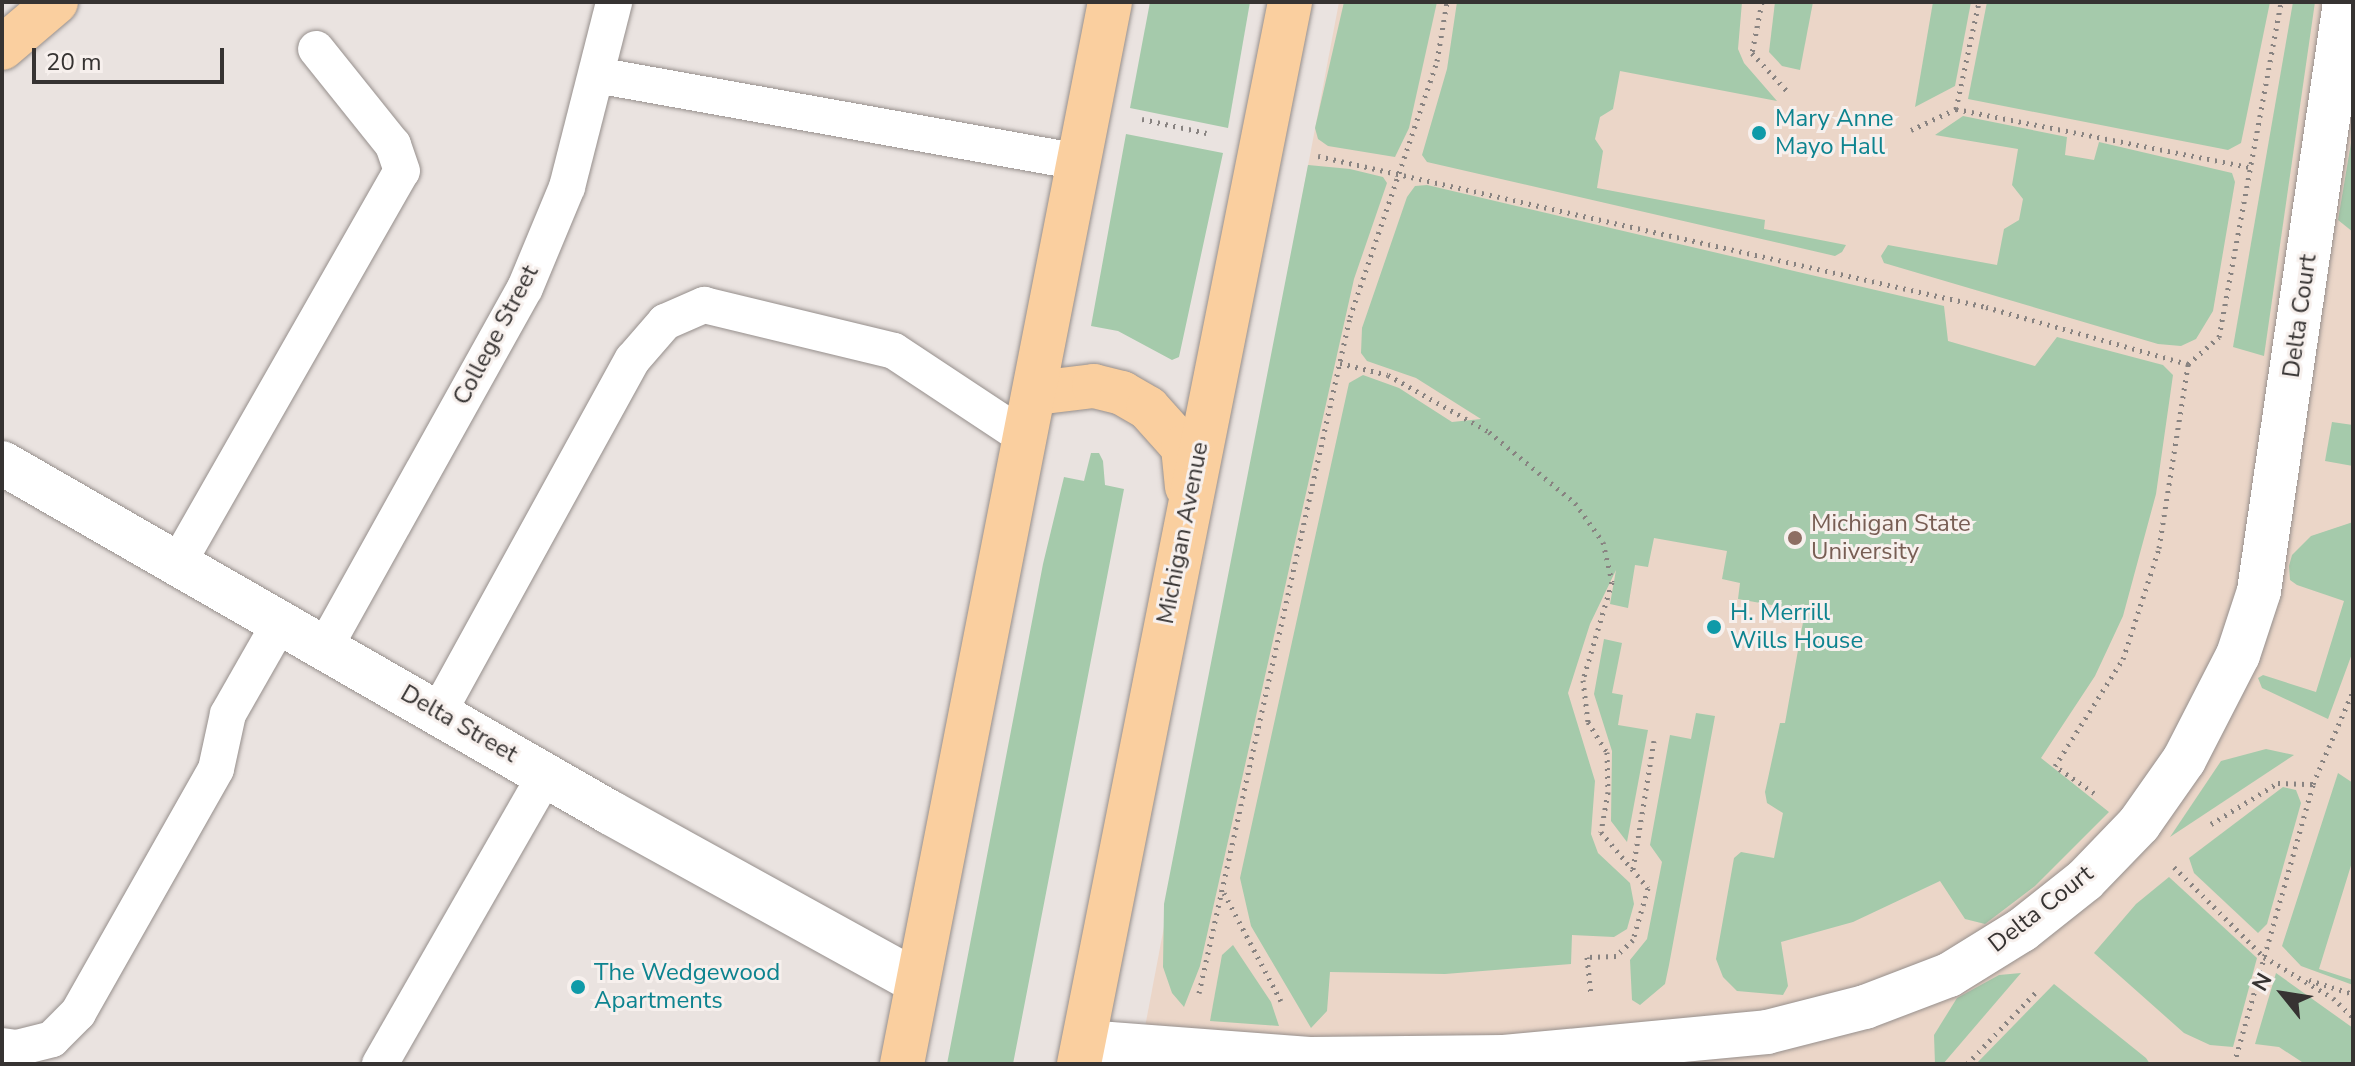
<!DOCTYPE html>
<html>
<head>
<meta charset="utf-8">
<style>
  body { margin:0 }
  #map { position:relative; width:2355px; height:1066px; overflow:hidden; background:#eae3e0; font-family:"Nunito Sans",sans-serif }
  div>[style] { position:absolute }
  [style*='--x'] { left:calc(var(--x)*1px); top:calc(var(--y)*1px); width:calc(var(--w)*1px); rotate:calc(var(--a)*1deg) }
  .education>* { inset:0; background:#ebd6c8 }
  .green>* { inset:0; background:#a5caab }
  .path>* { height:5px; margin-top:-2.5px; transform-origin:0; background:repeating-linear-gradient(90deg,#888381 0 2px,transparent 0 8px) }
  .roads { filter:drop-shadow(0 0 2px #968f8c) drop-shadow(0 0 2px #968f8c) }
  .service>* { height:36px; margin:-18px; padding:0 18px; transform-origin:18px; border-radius:18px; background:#fff }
  .minor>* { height:44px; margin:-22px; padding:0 22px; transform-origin:22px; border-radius:22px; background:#fff }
  .primary>* { height:44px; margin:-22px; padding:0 22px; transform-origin:22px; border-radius:22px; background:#facf9f }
  .dots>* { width:22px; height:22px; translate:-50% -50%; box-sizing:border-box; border:4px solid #f7f0ed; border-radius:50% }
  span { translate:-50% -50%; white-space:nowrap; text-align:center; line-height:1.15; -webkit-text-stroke:6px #f7f0ed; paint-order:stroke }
  .culture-label { font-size:24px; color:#0d838f }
  .left { translate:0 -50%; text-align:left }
  .street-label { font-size:24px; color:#363332 }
  .education-label { font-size:24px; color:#785e54 }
  .frame { position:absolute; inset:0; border:4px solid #363332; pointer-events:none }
  .north { position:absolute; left:2243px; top:954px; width:80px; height:80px; -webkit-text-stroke:6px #f7f0ed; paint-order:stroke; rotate:300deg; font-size:22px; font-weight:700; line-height:32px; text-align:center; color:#363332 }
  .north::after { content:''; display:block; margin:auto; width:28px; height:36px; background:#363332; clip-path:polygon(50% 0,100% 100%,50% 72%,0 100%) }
  .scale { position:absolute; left:32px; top:48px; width:192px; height:36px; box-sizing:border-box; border:4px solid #363332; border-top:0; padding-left:10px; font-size:24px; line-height:28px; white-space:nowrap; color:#363332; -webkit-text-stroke:6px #f7f0ed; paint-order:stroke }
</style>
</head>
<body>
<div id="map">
  <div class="education">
    <div style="clip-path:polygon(1339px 2px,2353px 2px,2353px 1064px,1138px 1064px)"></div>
  </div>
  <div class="green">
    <div style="clip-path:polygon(1150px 2px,1250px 2px,1228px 128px,1130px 108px)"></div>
    <div style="clip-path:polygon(1344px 2px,1437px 2px,1409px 128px,1395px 157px,1328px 146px,1318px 139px,1315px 128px)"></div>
    <div style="clip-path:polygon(1457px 2px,1742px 2px,1738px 49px,1744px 63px,1777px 101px,1620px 71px,1613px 109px,1600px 117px,1595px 139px,1603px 151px,1597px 188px,1765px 220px,1764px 229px,1846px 245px,1842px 252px,1835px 256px,1427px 162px,1422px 155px,1447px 69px)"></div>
    <div style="clip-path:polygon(1775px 2px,1813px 2px,1800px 70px,1782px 66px,1769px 52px)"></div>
    <div style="clip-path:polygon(1933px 2px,1971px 2px,1955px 86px,1915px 107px)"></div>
    <div style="clip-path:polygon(1987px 2px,2270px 2px,2241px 143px,2228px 150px,1968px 99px)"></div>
    <div style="clip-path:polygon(2293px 2px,2315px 2px,2264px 356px,2233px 347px)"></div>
    <div style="clip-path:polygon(1963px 116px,2067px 137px,2065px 155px,2094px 160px,2099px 142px,2232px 173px,2235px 182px,2213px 311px,2196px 339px,2181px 346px,2158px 344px,1884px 263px,1881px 256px,1888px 245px,1997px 265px,2004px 229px,2019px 220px,2023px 199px,2012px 185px,2018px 149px,1935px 135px)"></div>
    <div style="clip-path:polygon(2353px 131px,2353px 232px,2338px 220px)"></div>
    <div style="clip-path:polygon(1126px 134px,1223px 153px,1179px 357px,1172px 360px,1118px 331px,1091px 326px)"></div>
    <div style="clip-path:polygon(1308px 165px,1350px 169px,1383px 177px,1387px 183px,1354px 279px,1200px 966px,1184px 1007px,1172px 993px,1163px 967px,1164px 904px)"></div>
    <div style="clip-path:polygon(1427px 185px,1944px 306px,1948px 341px,2035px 366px,2057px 337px,2163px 365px,2173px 375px,2156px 494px,2123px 616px,2095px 676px,2041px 758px,2109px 812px,2035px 886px,1985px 924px,1965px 919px,1940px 881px,1853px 922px,1781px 942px,1788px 986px,1783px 995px,1737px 991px,1723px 977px,1716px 959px,1734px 858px,1741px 852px,1774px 858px,1783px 813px,1767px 803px,1765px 792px,1780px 723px,1785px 723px,1805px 611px,1738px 599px,1740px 583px,1722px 579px,1727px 551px,1654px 538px,1648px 567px,1635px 565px,1628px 608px,1610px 604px,1616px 570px,1590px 624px,1568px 693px,1595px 781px,1591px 834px,1598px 853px,1630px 883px,1634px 904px,1627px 929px,1614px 937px,1572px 935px,1571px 964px,1445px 974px,1330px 972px,1327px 1011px,1311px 1028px,1251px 926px,1240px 878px,1349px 383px,1363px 375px,1399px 388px,1452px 422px,1481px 419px,1416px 378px,1367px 361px,1361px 353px,1362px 328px,1407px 197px,1415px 186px)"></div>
    <div style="clip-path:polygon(2332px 422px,2353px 425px,2353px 466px,2325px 461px)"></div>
    <div style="clip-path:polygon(1091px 453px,1099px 453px,1103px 461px,1105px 485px,1124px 489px,1013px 1064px,947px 1064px,1043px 564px,1064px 477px,1084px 481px)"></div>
    <div style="clip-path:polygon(2353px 522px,2353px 651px,2328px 719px,2262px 688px,2258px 678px,2263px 675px,2316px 692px,2344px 601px,2297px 585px,2290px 580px,2289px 566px,2292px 555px,2311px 536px)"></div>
    <div style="clip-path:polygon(1604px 639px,1622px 643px,1612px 693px,1623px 695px,1618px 725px,1648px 730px,1627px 842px,1611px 821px,1612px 751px,1594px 694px)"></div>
    <div style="clip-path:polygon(1696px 713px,1715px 716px,1669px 965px,1665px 984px,1640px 1005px,1632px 1000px,1630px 960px,1647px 939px,1662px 862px,1650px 845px,1670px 735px,1691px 739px)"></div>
    <div style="clip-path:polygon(2266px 749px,2294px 755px,2170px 837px,2221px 761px)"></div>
    <div style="clip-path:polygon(2338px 773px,2353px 783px,2353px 859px,2319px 969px,2353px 980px,2353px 985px,2301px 966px,2282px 946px)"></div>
    <div style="clip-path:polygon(2283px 787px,2296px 790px,2301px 803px,2267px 924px,2258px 933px,2194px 873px,2189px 858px)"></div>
    <div style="clip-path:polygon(2169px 877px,2257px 958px,2233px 1047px,2210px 1045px,2184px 1033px,2094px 953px,2136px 904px)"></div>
    <div style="clip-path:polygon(1233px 945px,1271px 1002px,1279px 1026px,1210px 1021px,1222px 955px)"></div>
    <div style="clip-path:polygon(2021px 973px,1943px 1064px,1935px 1064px,1934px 1035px,1957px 998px,1999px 975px)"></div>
    <div style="clip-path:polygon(2276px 973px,2353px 1028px,2353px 1064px,2305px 1064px,2279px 1047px,2255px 1044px)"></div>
    <div style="clip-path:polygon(2054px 984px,2146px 1058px,2150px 1064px,1976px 1064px)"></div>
  </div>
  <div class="path">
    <div style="--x:1762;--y:2;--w:52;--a:101.1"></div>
    <div style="--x:1752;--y:53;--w:53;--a:47.3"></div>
    <div style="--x:1956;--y:109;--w:298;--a:11.2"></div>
    <div style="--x:1142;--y:119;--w:66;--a:12.3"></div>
    <div style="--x:1911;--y:130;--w:50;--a:-25"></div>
    <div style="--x:1956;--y:109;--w:109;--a:-77.9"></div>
    <div style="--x:1318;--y:156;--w:685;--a:12.74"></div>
    <div style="--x:1986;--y:307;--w:210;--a:15.8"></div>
    <div style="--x:1340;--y:363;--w:49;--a:14"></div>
    <div style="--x:1388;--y:375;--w:116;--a:29.4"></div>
    <div style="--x:1489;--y:432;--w:112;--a:39.5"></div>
    <div style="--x:1575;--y:503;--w:48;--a:54.3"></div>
    <div style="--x:1603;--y:542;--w:41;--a:77.3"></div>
    <div style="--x:1612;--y:582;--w:102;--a:106.5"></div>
    <div style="--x:1583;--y:680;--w:42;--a:83.2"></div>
    <div style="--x:1588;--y:722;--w:36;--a:58"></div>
    <div style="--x:1607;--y:752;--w:40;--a:88.6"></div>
    <div style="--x:1608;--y:792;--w:41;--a:99.9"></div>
    <div style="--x:1601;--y:832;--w:73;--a:50"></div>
    <div style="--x:1648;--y:888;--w:54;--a:106.1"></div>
    <div style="--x:1633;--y:940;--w:23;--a:137"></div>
    <div style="--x:1616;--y:956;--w:29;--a:178"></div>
    <div style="--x:1587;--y:957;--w:37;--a:84"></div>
    <div style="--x:2094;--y:793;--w:47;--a:-145.3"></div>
    <div style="--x:2055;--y:766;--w:127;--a:-57.6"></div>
    <div style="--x:2123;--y:659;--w:117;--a:-72"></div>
    <div style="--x:2159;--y:548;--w:186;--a:-81"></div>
    <div style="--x:2188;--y:364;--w:41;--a:-41.1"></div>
    <div style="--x:2219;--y:337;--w:341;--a:-79.5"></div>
    <div style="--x:2211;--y:824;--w:79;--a:-31.5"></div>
    <div style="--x:2278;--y:783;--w:35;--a:2"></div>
    <div style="--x:2313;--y:784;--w:101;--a:-66.7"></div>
    <div style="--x:2174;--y:867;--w:127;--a:45"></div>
    <div style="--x:2264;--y:957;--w:80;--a:30.7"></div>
    <div style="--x:2333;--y:998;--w:28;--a:44"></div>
    <div style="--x:1633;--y:869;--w:130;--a:-80.7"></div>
    <div style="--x:1224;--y:893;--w:122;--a:62.2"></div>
    <div style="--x:2309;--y:980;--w:46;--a:17.7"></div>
    <div style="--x:1199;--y:993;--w:693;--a:-77.41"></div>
    <div style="--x:1350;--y:317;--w:270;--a:-71.2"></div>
    <div style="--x:1437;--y:61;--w:60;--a:-80.4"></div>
    <div style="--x:1967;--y:1064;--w:101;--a:-46.2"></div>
    <div style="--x:2234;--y:1064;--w:291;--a:-74.2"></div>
  </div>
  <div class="roads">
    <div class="service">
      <div style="--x:596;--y:75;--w:492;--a:10.2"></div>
      <div style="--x:178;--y:563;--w:451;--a:-60.3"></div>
      <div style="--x:402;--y:171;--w:28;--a:-109"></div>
      <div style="--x:393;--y:145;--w:123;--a:-128.7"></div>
      <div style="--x:325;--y:647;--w:411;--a:-60.9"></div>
      <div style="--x:525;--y:288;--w:109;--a:-67.4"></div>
      <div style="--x:567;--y:187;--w:191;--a:-75.7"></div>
      <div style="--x:438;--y:713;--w:404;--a:-61.2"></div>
      <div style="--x:633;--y:359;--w:49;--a:-49.1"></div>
      <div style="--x:665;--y:322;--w:43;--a:-23.6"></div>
      <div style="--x:704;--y:305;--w:195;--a:13.6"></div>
      <div style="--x:894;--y:351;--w:159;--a:33.5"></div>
      <div style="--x:2;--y:1046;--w:15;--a:8"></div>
      <div style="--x:17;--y:1048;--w:36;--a:-14"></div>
      <div style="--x:52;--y:1039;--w:37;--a:-45"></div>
      <div style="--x:78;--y:1013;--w:280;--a:-60.5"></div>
      <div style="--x:216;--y:769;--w:56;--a:-77.7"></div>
      <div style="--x:228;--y:714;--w:107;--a:-60.3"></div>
      <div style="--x:380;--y:1064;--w:334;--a:-60.2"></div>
    </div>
    <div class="minor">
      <div style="--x:2;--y:463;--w:702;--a:29.89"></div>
      <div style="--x:611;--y:813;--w:350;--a:28.9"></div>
      <div style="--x:1084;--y:1042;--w:229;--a:4.3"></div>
      <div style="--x:1312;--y:1059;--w:192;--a:-0.6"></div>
      <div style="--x:1504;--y:1057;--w:264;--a:-5.4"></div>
      <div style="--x:1767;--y:1032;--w:101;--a:-14.3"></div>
      <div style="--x:1865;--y:1007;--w:90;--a:-20.9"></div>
      <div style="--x:1949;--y:975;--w:86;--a:-31.7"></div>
      <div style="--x:2022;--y:930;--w:80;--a:-38.4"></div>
      <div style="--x:2085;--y:880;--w:78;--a:-46"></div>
      <div style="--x:2139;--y:824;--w:78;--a:-54.9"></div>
      <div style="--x:2184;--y:760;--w:118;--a:-62.8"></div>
      <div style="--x:2238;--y:655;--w:67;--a:-71.8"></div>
      <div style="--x:2259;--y:591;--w:595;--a:-81.69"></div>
    </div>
    <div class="primary">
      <div style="--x:2;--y:48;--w:71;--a:-40.4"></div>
      <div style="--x:1036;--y:393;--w:58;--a:-6.9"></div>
      <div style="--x:1094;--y:386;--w:29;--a:14"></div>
      <div style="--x:1122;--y:393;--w:30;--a:30"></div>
      <div style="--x:1148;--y:408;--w:52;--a:48.1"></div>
      <div style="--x:1183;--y:447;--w:40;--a:84.3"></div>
      <div style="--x:902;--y:1064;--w:1082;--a:-78.92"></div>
      <div style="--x:1079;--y:1064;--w:1083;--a:-78.76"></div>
    </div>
  </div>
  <div class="dots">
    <div style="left:1759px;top:133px;background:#0f9aa8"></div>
    <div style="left:1795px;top:538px;background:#8d6e63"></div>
    <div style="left:1714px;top:627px;background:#0f9aa8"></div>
    <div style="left:578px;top:987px;background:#0f9aa8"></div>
  </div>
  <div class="culture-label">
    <span class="left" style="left:1775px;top:133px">Mary Anne<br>Mayo Hall</span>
    <span class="left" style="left:1730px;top:627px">H. Merrill<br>Wills House</span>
    <span class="left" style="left:594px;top:987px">The Wedgewood<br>Apartments</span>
  </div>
  <div class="street-label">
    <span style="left:2300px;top:316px;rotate:-82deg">Delta Court</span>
    <span style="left:496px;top:335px;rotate:-62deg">College Street</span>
    <span style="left:1183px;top:533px;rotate:-79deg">Michigan Avenue</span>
    <span style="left:459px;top:724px;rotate:30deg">Delta Street</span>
    <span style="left:2041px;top:909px;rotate:-38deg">Delta Court</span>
  </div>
  <div class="education-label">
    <span class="left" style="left:1811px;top:538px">Michigan State<br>University</span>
  </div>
  <div class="frame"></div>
  <div class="north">N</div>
  <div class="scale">20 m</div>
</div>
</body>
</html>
